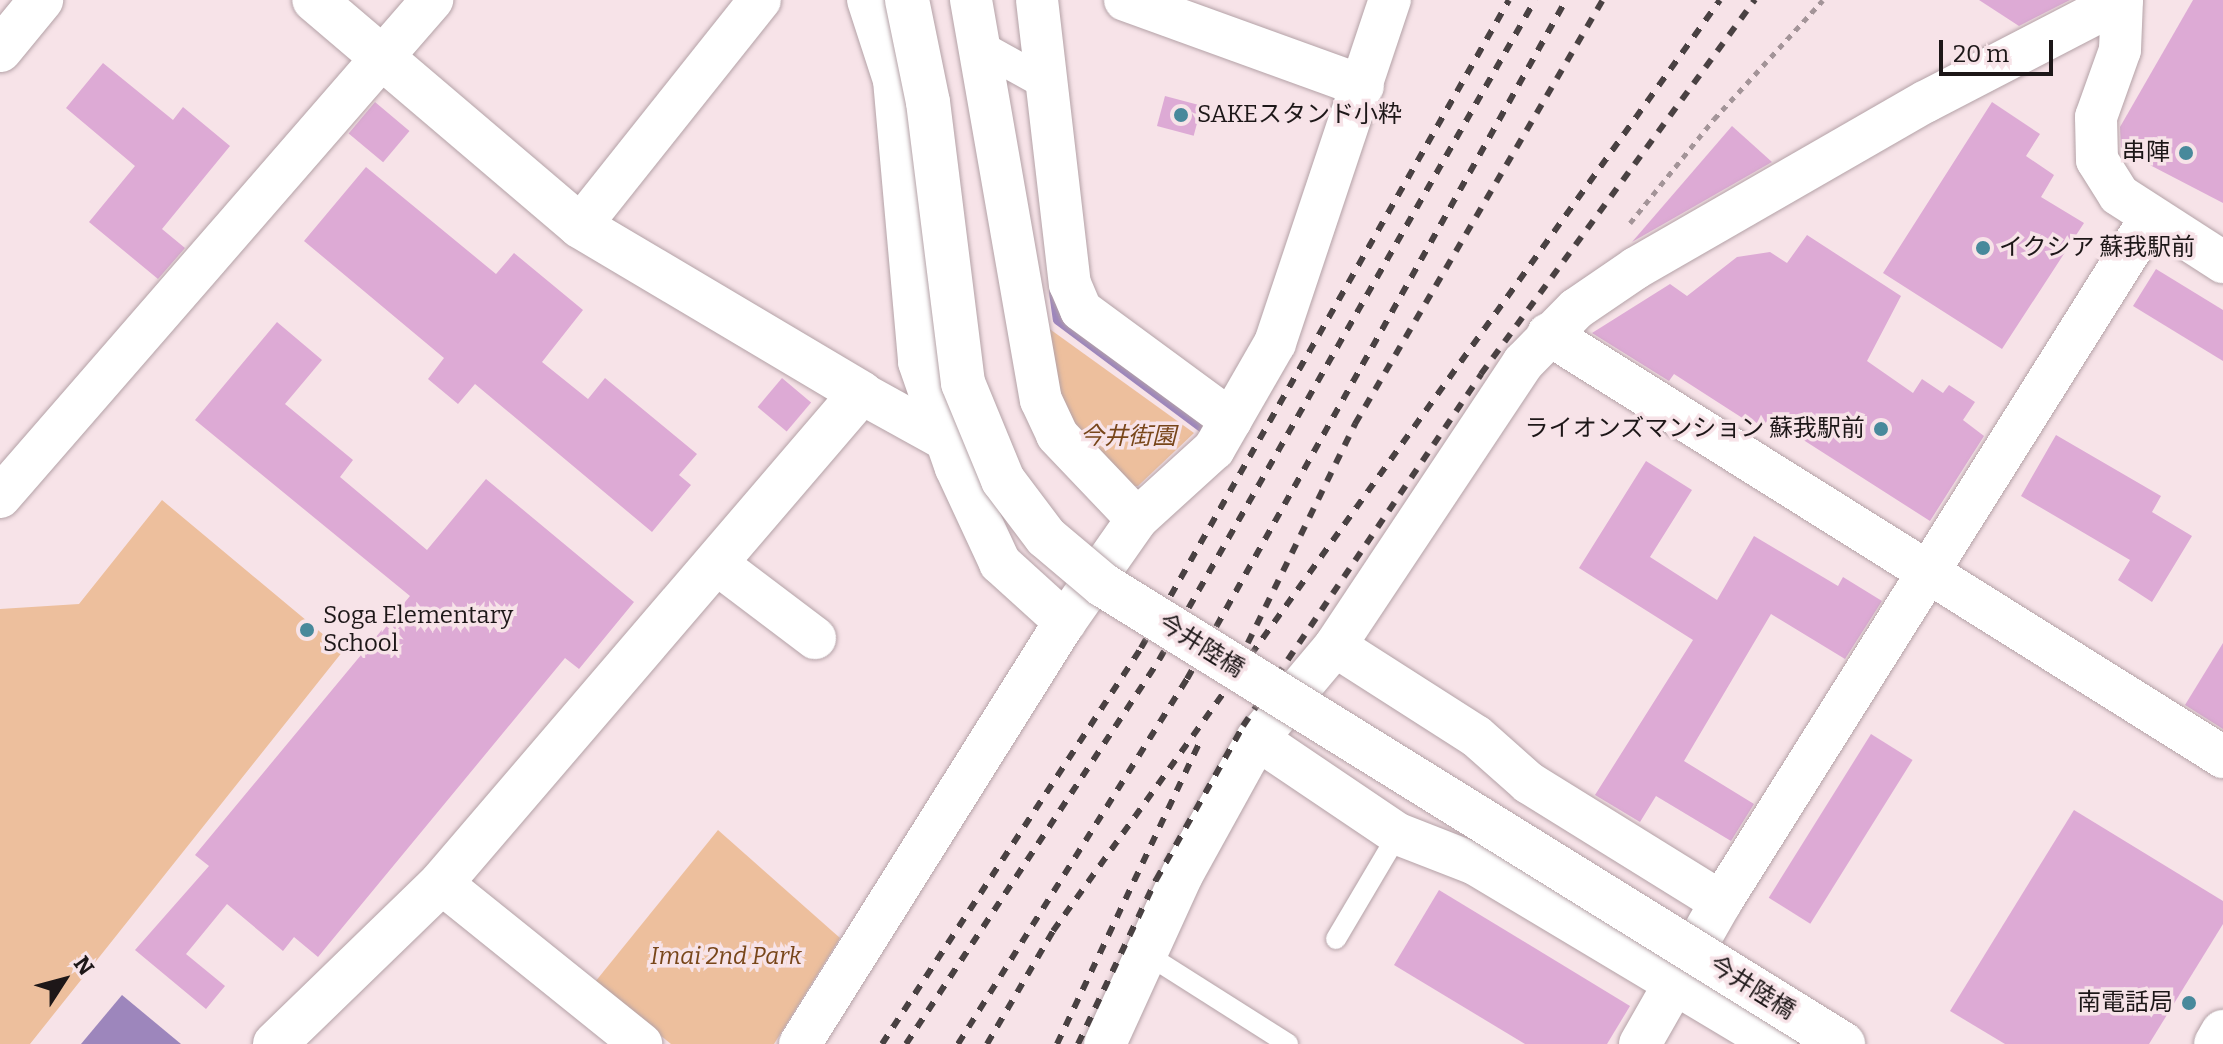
<!DOCTYPE html>
<html>
<head>
<meta charset="utf-8">
<style>
  body { margin:0 }
  #map { position:relative; width:2223px; height:1044px; overflow:hidden; background:#f7e3e8; font-family:Bitter,"Noto Sans JP",serif }
  div>[style] { position:absolute }
  [style*='--x'] { left:calc(var(--x)*1px); top:calc(var(--y)*1px); width:calc(var(--w)*1px); rotate:calc(var(--a)*1deg) }
  .green>* { inset:0; background:#edbf9d }
  .water>* { inset:0; background:#9d86bc }
  .stream>* { height:11px; margin:-5.5px; padding:0 5.5px; transform-origin:5.5px; border-radius:5.5px; background:#9d86bc }
  .building>* { inset:0; background:#ddaad5; transform-origin:0 0 }
  .path>* { height:5px; margin-top:-2.5px; transform-origin:0; background:repeating-linear-gradient(90deg,#a39498 0 6px,transparent 0 12px) }
  .roads { filter:drop-shadow(0 0 2px #b4a2a7) drop-shadow(0 0 2px #b4a2a7) }
  .service>* { height:20px; margin:-10px; padding:0 10px; transform-origin:10px; border-radius:10px; background:#fff }
  .pedestrian>* { height:32px; margin:-16px; padding:0 16px; transform-origin:16px; border-radius:16px; background:#fff }
  .minor>* { height:42px; margin:-21px; padding:0 21px; transform-origin:21px; border-radius:21px; background:#fff }
  .tertiary>* { height:44px; margin:-22px; padding:0 22px; transform-origin:22px; border-radius:22px; background:#fff }
  .rail>* { height:6px; margin-top:-3px; transform-origin:0; background:repeating-linear-gradient(90deg,#494142 0 10px,transparent 0 20px) }
  .bridges { filter:drop-shadow(0 0 2px #b4a2a7) drop-shadow(0 0 2px #b4a2a7) }
  .tertiary-bridge>* { height:44px; margin:-22px; padding:0 22px; transform-origin:22px; border-radius:22px; background:#fff }
  .dots>* { width:22px; height:22px; translate:-50% -50%; box-sizing:border-box; border:4px solid #f7e3e8; border-radius:50% }
  span { translate:-50% -50%; white-space:nowrap; text-align:center; line-height:1.15; -webkit-text-stroke:7px #f7e3e8; paint-order:stroke }
  .poi-label { font-size:24px; color:#1d1718 }
  .left { translate:0 -50%; text-align:left }
  .right { translate:-100% -50%; text-align:right }
  .park-label { font-size:24px; color:#78461a; font-style:italic }
  .street-label { font-size:24px; color:#1d1718 }
  .north { position:absolute; left:24px; top:940px; width:80px; height:80px; -webkit-text-stroke:6px #f7e3e8; paint-order:stroke; rotate:54deg; font-size:22px; font-weight:700; line-height:32px; text-align:center; color:#1d1718 }
  .north::after { content:''; display:block; margin:auto; width:28px; height:36px; background:#1d1718; clip-path:polygon(50% 0,100% 100%,50% 72%,0 100%) }
  .scale { position:absolute; left:1939px; top:40px; width:114px; height:36px; box-sizing:border-box; border:4px solid #1d1718; border-top:0; padding-left:10px; font-size:24px; line-height:28px; white-space:nowrap; color:#1d1718; -webkit-text-stroke:6px #f7e3e8; paint-order:stroke }
</style>
</head>
<body>
<div id="map">
  <div class="green">
    <div style="clip-path:polygon(1033px 317px,1194px 433px,1138px 486px,1111px 485px,1048px 408px)"></div>
    <div style="clip-path:polygon(162px 500px,343px 651px,30px 1044px,0 1044px,0 609px,79px 604px)"></div>
    <div style="clip-path:polygon(718px 830px,840px 938px,774px 1044px,671px 1044px,595px 982px)"></div>
  </div>
  <div class="water">
    <div style="clip-path:polygon(122px 995px,181px 1044px,81px 1044px)"></div>
  </div>
  <div class="stream">
    <div style="--x:1054;--y:292;--w:27;--a:82"></div>
    <div style="--x:1058;--y:319;--w:189;--a:36.8"></div>
  </div>
  <div class="building">
    <div style="clip-path:polygon(1979px 0,2070px 0,2019px 26px)"></div>
    <div style="clip-path:polygon(2193px 0,2223px 0,2223px 203px,2121px 150px,2120px 127px)"></div>
    <div style="clip-path:polygon(103px 63px,173px 120px,183px 107px,230px 146px,162px 229px,185px 248px,158px 279px,89px 222px,135px 166px,66px 108px)"></div>
    <div style="left:1165px;top:96px;width:38px;height:31px;rotate:15deg"></div>
    <div style="left:375px;top:102px;width:45px;height:41px;rotate:40deg"></div>
    <div style="clip-path:polygon(1992px 102px,2040px 134px,2026px 156px,2054px 175px,2041px 197px,2084px 223px,2002px 349px,1883px 273px)"></div>
    <div style="clip-path:polygon(1732px 126px,1772px 162px,1632px 242px)"></div>
    <div style="clip-path:polygon(366px 167px,496px 274px,514px 253px,583px 310px,542px 362px,588px 399px,605px 378px,697px 454px,679px 475px,691px 485px,652px 532px,475px 384px,458px 404px,428px 379px,444px 358px,304px 241px)"></div>
    <div style="clip-path:polygon(1807px 235px,1901px 296px,1867px 361px,1913px 393px,1922px 379px,1943px 393px,1949px 385px,1975px 402px,1963px 420px,1984px 436px,1930px 521px,1769px 418px,1761px 430px,1674px 374px,1669px 381px,1592px 333px,1670px 284px,1687px 296px,1737px 257px,1770px 252px,1787px 263px)"></div>
    <div style="clip-path:polygon(2156px 269px,2223px 310px,2223px 361px,2133px 306px)"></div>
    <div style="clip-path:polygon(277px 322px,322px 360px,285px 404px,353px 460px,340px 477px,427px 550px,486px 479px,634px 602px,579px 669px,565px 658px,318px 957px,294px 937px,283px 951px,227px 904px,186px 954px,225px 986px,206px 1009px,135px 950px,209px 866px,195px 855px,410px 596px,195px 420px)"></div>
    <div style="left:782px;top:378px;width:38px;height:38px;rotate:40deg"></div>
    <div style="clip-path:polygon(2056px 435px,2161px 496px,2152px 512px,2192px 536px,2152px 602px,2118px 580px,2130px 560px,2021px 496px)"></div>
    <div style="clip-path:polygon(1646px 461px,1692px 490px,1650px 557px,1717px 600px,1754px 536px,1838px 586px,1843px 577px,1882px 601px,1845px 659px,1771px 614px,1684px 761px,1754px 804px,1731px 841px,1656px 796px,1640px 822px,1595px 795px,1693px 640px,1579px 568px)"></div>
    <div style="clip-path:polygon(2223px 643px,2223px 729px,2185px 705px)"></div>
    <div style="left:1871px;top:734px;width:49px;height:193px;rotate:32deg"></div>
    <div style="clip-path:polygon(2074px 810px,2223px 901px,2223px 924px,2149px 1044px,2005px 1044px,1950px 1011px)"></div>
    <div style="clip-path:polygon(1439px 890px,1630px 1006px,1607px 1044px,1525px 1044px,1394px 965px)"></div>
  </div>
  <div class="path">
    <div style="--x:1630;--y:223;--w:134;--a:-51.1"></div>
    <div style="--x:1714;--y:119;--w:161;--a:-47.5"></div>
  </div>
  <div class="roads">
    <div class="service">
      <div style="--x:1336;--y:939;--w:122;--a:-59.4"></div>
      <div style="--x:1148;--y:955;--w:166;--a:32.4"></div>
    </div>
    <div class="pedestrian">
      <div style="--x:984;--y:49;--w:70;--a:29.1"></div>
    </div>
    <div class="minor">
      <div style="--x:868;--y:0;--w:84;--a:72"></div>
      <div style="--x:894;--y:80;--w:283;--a:84.9"></div>
      <div style="--x:919;--y:362;--w:112;--a:70.8"></div>
      <div style="--x:956;--y:468;--w:105;--a:65.1"></div>
      <div style="--x:1000;--y:563;--w:88;--a:42.2"></div>
      <div style="--x:971;--y:0;--w:406;--a:80.1"></div>
      <div style="--x:1041;--y:400;--w:38;--a:65"></div>
      <div style="--x:1057;--y:435;--w:116;--a:46.4"></div>
      <div style="--x:1037;--y:0;--w:286;--a:83.4"></div>
      <div style="--x:1070;--y:284;--w:28;--a:67"></div>
      <div style="--x:1081;--y:310;--w:186;--a:36.3"></div>
      <div style="--x:1125;--y:0;--w:253;--a:19.9"></div>
      <div style="--x:580;--y:226;--w:289;--a:-51.5"></div>
      <div style="--x:1548;--y:334;--w:797;--a:32.07"></div>
      <div style="--x:861;--y:393;--w:97;--a:28.9"></div>
      <div style="--x:0;--y:497;--w:659;--a:-49"></div>
      <div style="--x:717;--y:564;--w:123;--a:37.1"></div>
      <div style="--x:1335;--y:646;--w:167;--a:32.6"></div>
      <div style="--x:1476;--y:736;--w:71;--a:41.6"></div>
      <div style="--x:1529;--y:783;--w:226;--a:31.8"></div>
      <div style="--x:1257;--y:739;--w:170;--a:34"></div>
      <div style="--x:1398;--y:834;--w:83;--a:21.3"></div>
      <div style="--x:1475;--y:864;--w:351;--a:30.9"></div>
      <div style="--x:441;--y:883;--w:257;--a:38.8"></div>
      <div style="--x:800;--y:1044;--w:498;--a:-57.9"></div>
      <div style="--x:1065;--y:622;--w:126;--a:-55"></div>
      <div style="--x:1137;--y:519;--w:104;--a:-42.3"></div>
      <div style="--x:1214;--y:449;--w:122;--a:-60.1"></div>
      <div style="--x:1275;--y:343;--w:362;--a:-71.5"></div>
      <div style="--x:1105;--y:1044;--w:186;--a:-65.5"></div>
      <div style="--x:1182;--y:875;--w:155;--a:-61.1"></div>
      <div style="--x:1257;--y:739;--w:121;--a:-50"></div>
      <div style="--x:1335;--y:646;--w:340;--a:-56.4"></div>
      <div style="--x:1523;--y:363;--w:76;--a:-45.5"></div>
      <div style="--x:1576;--y:309;--w:73;--a:-34.3"></div>
      <div style="--x:1636;--y:268;--w:333;--a:-29.9"></div>
      <div style="--x:1925;--y:102;--w:222;--a:-27.4"></div>
      <div style="--x:2122;--y:0;--w:50;--a:92.3"></div>
      <div style="--x:2120;--y:50;--w:71;--a:109.7"></div>
      <div style="--x:2096;--y:117;--w:43;--a:88.7"></div>
      <div style="--x:2097;--y:160;--w:41;--a:57.8"></div>
      <div style="--x:2119;--y:195;--w:124;--a:32.8"></div>
      <div style="--x:1640;--y:1044;--w:163;--a:-60.3"></div>
      <div style="--x:1721;--y:902;--w:809;--a:-57.88"></div>
    </div>
    <div class="tertiary">
      <div style="--x:0;--y:50;--w:65;--a:-50.6"></div>
      <div style="--x:275;--y:1044;--w:231;--a:-44.1"></div>
      <div style="--x:441;--y:883;--w:645;--a:-49.4"></div>
      <div style="--x:861;--y:393;--w:327;--a:-149.3"></div>
      <div style="--x:580;--y:226;--w:349;--a:-139.6"></div>
      <div style="--x:2216;--y:1044;--w:14;--a:-60"></div>
    </div>
  </div>
  <div class="rail">
    <div style="--x:1239;--y:661;--w:264;--a:-63.9"></div>
    <div style="--x:1355;--y:424;--w:491;--a:-59.7"></div>
    <div style="--x:882;--y:1044;--w:473;--a:-56.8"></div>
    <div style="--x:1141;--y:648;--w:745;--a:-60.41"></div>
    <div style="--x:906;--y:1044;--w:460;--a:-56.6"></div>
    <div style="--x:1159;--y:660;--w:760;--a:-60.33"></div>
    <div style="--x:958;--y:1044;--w:431;--a:-57.9"></div>
    <div style="--x:1187;--y:679;--w:778;--a:-60.83"></div>
    <div style="--x:987;--y:1044;--w:131;--a:-59.7"></div>
    <div style="--x:1053;--y:931;--w:1145;--a:-54.38"></div>
    <div style="--x:1057;--y:1044;--w:336;--a:-64.7"></div>
    <div style="--x:1078;--y:1044;--w:182;--a:-64.6"></div>
    <div style="--x:1156;--y:880;--w:177;--a:-60.5"></div>
    <div style="--x:1243;--y:726;--w:425;--a:-55.9"></div>
    <div style="--x:1481;--y:374;--w:464;--a:-53.8"></div>
  </div>
  <div class="bridges">
    <div class="tertiary-bridge">
      <div style="--x:907;--y:0;--w:104;--a:78.4"></div>
      <div style="--x:928;--y:102;--w:283;--a:82.9"></div>
      <div style="--x:963;--y:383;--w:105;--a:67.6"></div>
      <div style="--x:1003;--y:480;--w:71;--a:53"></div>
      <div style="--x:1046;--y:537;--w:75;--a:40.1"></div>
      <div style="--x:1103;--y:585;--w:871;--a:31.81"></div>
    </div>
  </div>
  <div class="dots">
    <div style="left:1181px;top:115px;background:#48899b"></div>
    <div style="left:2186px;top:153px;background:#48899b"></div>
    <div style="left:1983px;top:248px;background:#48899b"></div>
    <div style="left:1881px;top:429px;background:#48899b"></div>
    <div style="left:307px;top:630px;background:#48899b"></div>
    <div style="left:2189px;top:1003px;background:#48899b"></div>
  </div>
  <div class="poi-label">
    <span class="left" style="left:1197px;top:115px">SAKEスタンド小粋</span>
    <span class="right" style="left:2170px;top:153px">串陣</span>
    <span class="left" style="left:1999px;top:248px">イクシア 蘇我駅前</span>
    <span class="right" style="left:1865px;top:429px">ライオンズマンション 蘇我駅前</span>
    <span class="left" style="left:323px;top:630px">Soga Elementary<br>School</span>
    <span class="right" style="left:2173px;top:1003px">南電話局</span>
  </div>
  <div class="park-label">
    <span style="left:1128px;top:437px">今井街園</span>
    <span style="left:726px;top:957px">Imai 2nd Park</span>
  </div>
  <div class="street-label">
    <span style="left:1201px;top:646px;rotate:32deg">今井陸橋</span>
    <span style="left:1752px;top:988px;rotate:32deg">今井陸橋</span>
  </div>
  <div class="north">N</div>
  <div class="scale">20 m</div>
</div>
</body>
</html>
